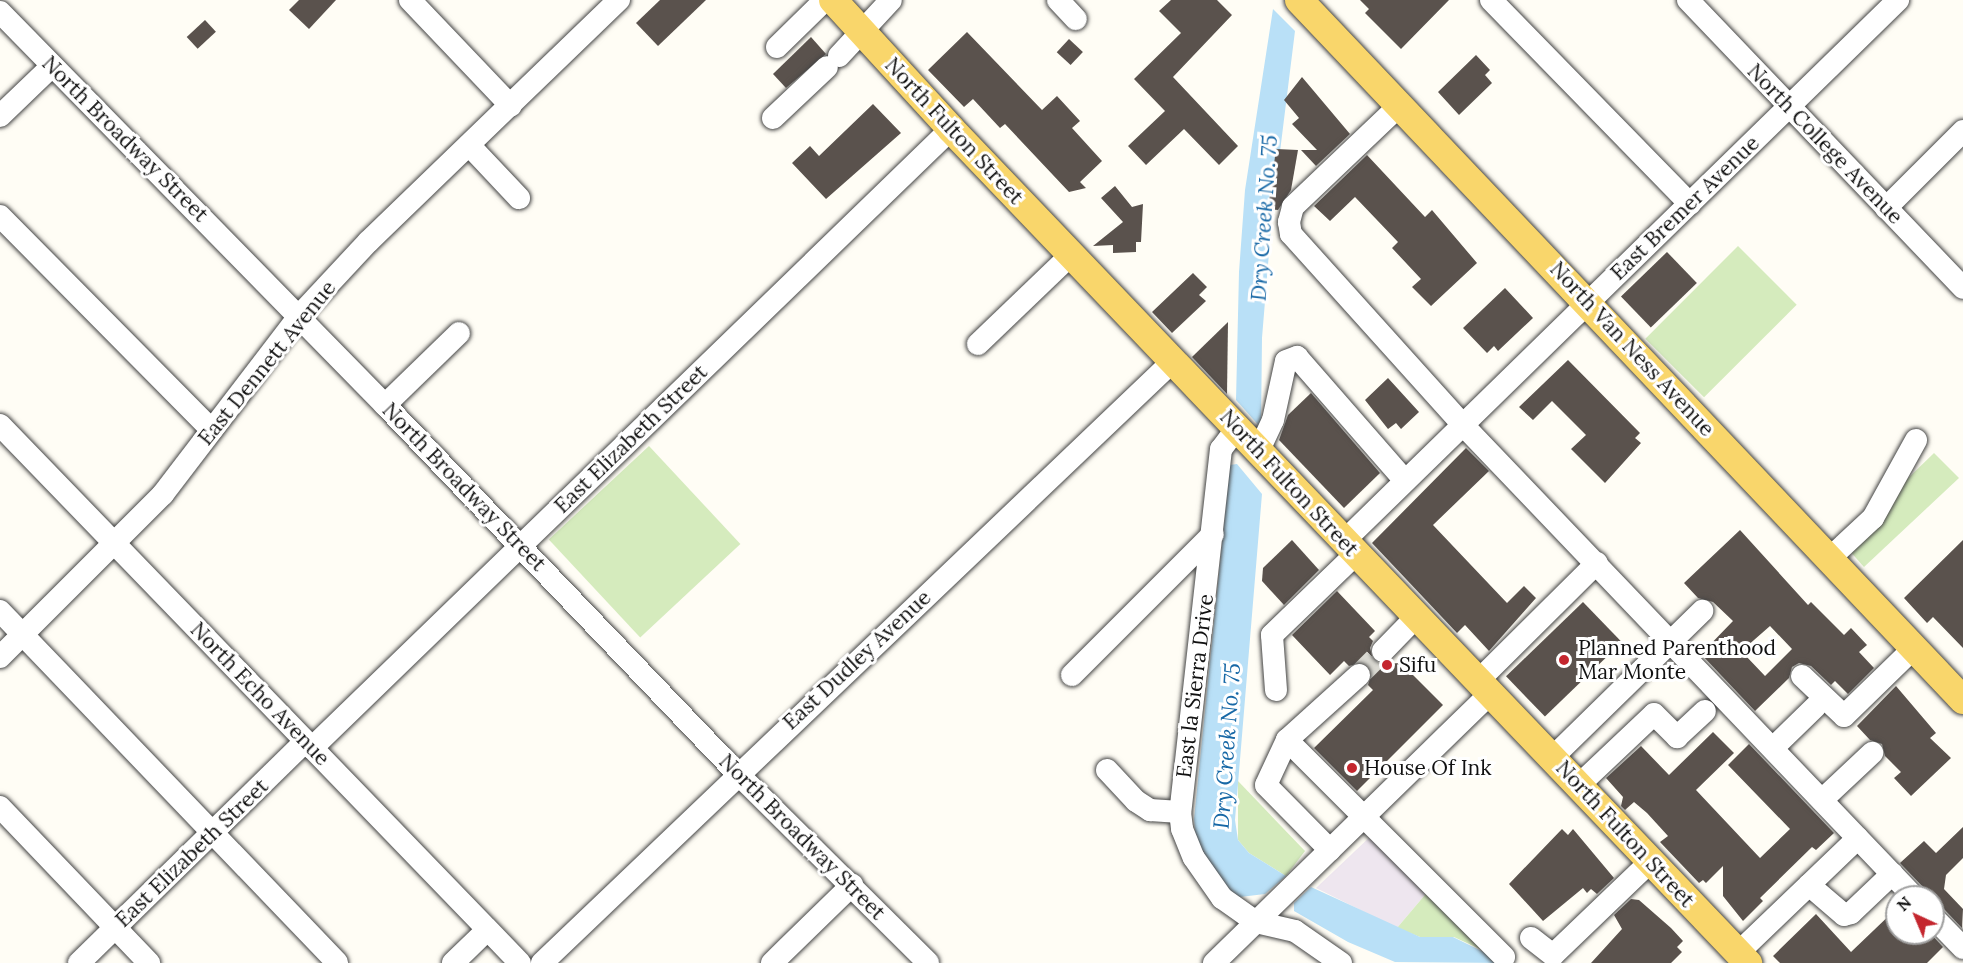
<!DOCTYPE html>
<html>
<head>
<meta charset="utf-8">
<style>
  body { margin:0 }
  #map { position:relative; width:1963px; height:963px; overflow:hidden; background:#fffdf5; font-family:Lora,serif }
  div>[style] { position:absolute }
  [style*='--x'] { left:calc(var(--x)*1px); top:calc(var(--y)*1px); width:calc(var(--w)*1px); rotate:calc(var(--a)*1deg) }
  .industrial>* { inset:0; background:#eee6ef }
  .green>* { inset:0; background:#d5ebbd; transform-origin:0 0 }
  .water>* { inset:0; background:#b9e0f7 }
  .building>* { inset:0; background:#5a524d; transform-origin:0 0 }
  .minor-tunnel>* { height:22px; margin-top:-11px; transform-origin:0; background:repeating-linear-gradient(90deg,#dbdad3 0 22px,transparent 0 33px) }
  .roads { filter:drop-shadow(0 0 2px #444) drop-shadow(0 0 2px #444) }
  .minor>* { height:22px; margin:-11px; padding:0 11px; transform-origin:11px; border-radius:11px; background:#fff }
  .major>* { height:28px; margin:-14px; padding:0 14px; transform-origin:14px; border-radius:14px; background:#f9d66b }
  .dots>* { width:16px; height:16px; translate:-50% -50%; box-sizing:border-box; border:3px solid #fff; border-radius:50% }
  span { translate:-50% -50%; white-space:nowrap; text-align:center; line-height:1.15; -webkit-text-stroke:6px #fff; paint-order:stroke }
  .street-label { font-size:21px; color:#111 }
  .poi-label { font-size:21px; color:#111 }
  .left { translate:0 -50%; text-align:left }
  .water-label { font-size:22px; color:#1768a6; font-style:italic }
  .north { position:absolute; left:1885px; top:885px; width:60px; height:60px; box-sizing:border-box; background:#fff; border:2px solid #a0a0a0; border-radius:50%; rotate:316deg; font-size:16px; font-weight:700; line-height:24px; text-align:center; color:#111 }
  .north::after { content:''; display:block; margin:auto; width:21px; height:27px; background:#c4262e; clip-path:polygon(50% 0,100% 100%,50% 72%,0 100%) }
</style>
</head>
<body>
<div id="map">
  <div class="industrial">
    <div style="clip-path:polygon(1374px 833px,1430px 889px,1397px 928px,1316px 888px)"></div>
  </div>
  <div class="green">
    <div style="left:1738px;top:246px;width:83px;height:131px;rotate:45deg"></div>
    <div style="left:649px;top:446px;width:134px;height:137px;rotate:47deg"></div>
    <div style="clip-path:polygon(1934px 453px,1959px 478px,1864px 567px,1848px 549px,1901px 485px)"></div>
    <div style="clip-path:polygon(1238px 781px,1305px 851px,1286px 876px,1249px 853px,1238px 840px)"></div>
    <div style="clip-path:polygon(1430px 889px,1497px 957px,1454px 937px,1420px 937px,1397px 928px)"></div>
  </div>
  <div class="water">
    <div style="clip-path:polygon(1273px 9px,1295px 31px,1272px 216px,1262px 338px,1261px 428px,1236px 400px,1239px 272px,1245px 190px)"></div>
    <div style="clip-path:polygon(1237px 464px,1262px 494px,1235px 820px,1238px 840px,1249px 853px,1286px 876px,1265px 894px,1240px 897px,1226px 888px,1196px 843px,1194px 819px,1230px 465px)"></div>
    <div style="clip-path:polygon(1311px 887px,1420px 937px,1453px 937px,1506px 963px,1395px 962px,1348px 942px,1294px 911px,1294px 903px)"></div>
  </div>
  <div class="building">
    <div style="clip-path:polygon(299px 0,336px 0,309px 29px,289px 10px)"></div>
    <div style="clip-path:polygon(660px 0,706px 0,658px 46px,636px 23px)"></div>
    <div style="clip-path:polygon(1171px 0,1217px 0,1232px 15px,1173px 77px,1238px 146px,1219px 165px,1184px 129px,1146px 165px,1128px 146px,1165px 111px,1134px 79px,1181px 33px,1159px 11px)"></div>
    <div style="clip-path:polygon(1360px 0,1449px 0,1401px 49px,1365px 13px,1369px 9px)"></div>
    <div style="left:205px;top:20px;width:16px;height:25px;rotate:47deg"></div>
    <div style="clip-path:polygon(967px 32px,1042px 110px,1057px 96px,1080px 121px,1072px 128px,1102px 161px,1080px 182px,1086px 188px,1069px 192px,1005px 124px,1000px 128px,973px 99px,964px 107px,928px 70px)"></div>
    <div style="clip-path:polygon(811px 37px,826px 54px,786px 88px,773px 74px)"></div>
    <div style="left:1069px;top:39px;width:19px;height:18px;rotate:43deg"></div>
    <div style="clip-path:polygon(1476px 55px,1490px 70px,1485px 75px,1492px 83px,1459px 115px,1438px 92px)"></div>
    <div style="clip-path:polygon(1302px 77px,1350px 134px,1316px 166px,1301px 150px,1317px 150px,1292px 124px,1299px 118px,1284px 100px)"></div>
    <div style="clip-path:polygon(873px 104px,901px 133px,826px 199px,792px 163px,810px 146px,819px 156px)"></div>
    <div style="clip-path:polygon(1276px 149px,1298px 150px,1291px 190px,1278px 210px,1268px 209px)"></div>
    <div style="clip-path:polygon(1367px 155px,1425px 217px,1432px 210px,1477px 263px,1431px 306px,1412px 287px,1421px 279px,1392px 248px,1398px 242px,1355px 197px,1330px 221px,1314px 206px)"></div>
    <div style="clip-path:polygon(1115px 186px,1132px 207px,1143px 204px,1141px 242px,1136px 242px,1136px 252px,1113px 253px,1113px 245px,1093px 246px,1123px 222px,1101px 198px)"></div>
    <div style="left:1667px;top:252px;width:43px;height:64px;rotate:46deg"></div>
    <div style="clip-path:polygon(1193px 273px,1207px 287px,1199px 295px,1206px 301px,1172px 333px,1152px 312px)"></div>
    <div style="clip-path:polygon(1505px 288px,1533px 318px,1498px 351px,1494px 346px,1487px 353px,1463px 328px)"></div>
    <div style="clip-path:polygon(1228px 322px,1227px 394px,1192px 357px)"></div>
    <div style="clip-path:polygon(1568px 360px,1640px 433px,1635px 438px,1641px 443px,1605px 483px,1571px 449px,1586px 435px,1552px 401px,1533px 420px,1519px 407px)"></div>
    <div style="clip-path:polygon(1388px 378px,1419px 412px,1401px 429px,1396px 423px,1388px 429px,1365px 400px)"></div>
    <div style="clip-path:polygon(1311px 393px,1380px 473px,1344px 508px,1279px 440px,1288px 415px)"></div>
    <div style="clip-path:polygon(1466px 448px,1489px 471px,1433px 525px,1507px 603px,1524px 586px,1536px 598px,1489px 651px,1465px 625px,1457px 633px,1372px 543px)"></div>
    <div style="clip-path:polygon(evenodd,1740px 530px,1808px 605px,1811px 602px,1844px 635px,1851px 628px,1867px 645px,1859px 652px,1874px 668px,1848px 694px,1835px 681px,1831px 685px,1811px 666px,1799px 663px,1792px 667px,1789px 678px,1755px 711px,1701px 654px,1733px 621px,1713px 602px,1698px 598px,1684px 583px,1740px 530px,1770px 626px,1792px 649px,1765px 676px,1745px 655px,1749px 651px,1746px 647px,1770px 626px)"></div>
    <div style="clip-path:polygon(1292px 540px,1319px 570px,1284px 605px,1262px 581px,1263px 568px)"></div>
    <div style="clip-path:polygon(1963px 540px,1963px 648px,1933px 617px,1927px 623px,1904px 598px)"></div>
    <div style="clip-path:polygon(1337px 591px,1375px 631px,1369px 637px,1373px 641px,1370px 648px,1373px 660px,1380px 664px,1401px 663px,1443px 705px,1357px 791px,1314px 748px,1373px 690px,1368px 685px,1372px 672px,1364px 662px,1349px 666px,1344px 661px,1330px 675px,1292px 635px)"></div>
    <div style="left:1583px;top:602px;width:56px;height:107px;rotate:46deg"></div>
    <div style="clip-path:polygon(1896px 686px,1936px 733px,1930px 738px,1951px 758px,1911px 796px,1894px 778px,1901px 772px,1885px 756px,1882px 744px,1870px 740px,1857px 726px)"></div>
    <div style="clip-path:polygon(1713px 732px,1734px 753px,1696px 790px,1760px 858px,1790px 829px,1728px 765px,1749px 744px,1834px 833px,1816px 850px,1812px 847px,1760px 898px,1763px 901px,1743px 921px,1723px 896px,1723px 866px,1706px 883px,1703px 880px,1699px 883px,1660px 842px,1668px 836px,1647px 813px,1634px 802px,1625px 810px,1621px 806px,1623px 797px,1606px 778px,1641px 746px,1669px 775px)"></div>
    <div style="clip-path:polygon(1963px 827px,1963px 858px,1946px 875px,1944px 889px,1963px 909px,1962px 928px,1943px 908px,1933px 904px,1933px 897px,1927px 897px,1924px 888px,1900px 863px,1924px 841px,1936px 853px)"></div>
    <div style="clip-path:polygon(1562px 829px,1568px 835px,1573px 829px,1614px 878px,1597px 894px,1591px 889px,1587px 893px,1583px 888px,1543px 921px,1509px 884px)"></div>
    <div style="clip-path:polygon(1631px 899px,1639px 900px,1671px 928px,1683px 941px,1677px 947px,1682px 952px,1671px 963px,1591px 963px,1622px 929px,1614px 915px)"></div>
    <div style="clip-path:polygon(1897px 908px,1897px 933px,1930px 933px,1943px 947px,1927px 963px,1780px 963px,1773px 956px,1816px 914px,1851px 952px)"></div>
  </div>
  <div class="minor-tunnel">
    <div style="--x:1359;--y:675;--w:34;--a:-45"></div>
  </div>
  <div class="roads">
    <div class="minor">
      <div style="--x:410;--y:0;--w:146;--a:46.4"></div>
      <div style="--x:1058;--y:0;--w:26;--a:47"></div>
      <div style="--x:1491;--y:0;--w:285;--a:45.7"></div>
      <div style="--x:1688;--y:0;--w:398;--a:46.3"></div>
      <div style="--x:0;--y:12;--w:550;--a:45.59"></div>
      <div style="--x:385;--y:405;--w:509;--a:46.27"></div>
      <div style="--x:737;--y:773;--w:269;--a:44.8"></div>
      <div style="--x:777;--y:47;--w:67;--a:-44.4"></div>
      <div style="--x:839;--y:56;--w:76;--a:-47.1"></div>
      <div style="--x:1400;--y:105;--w:148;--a:136.4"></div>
      <div style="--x:1293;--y:207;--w:16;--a:105"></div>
      <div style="--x:1289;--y:222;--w:12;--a:81"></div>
      <div style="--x:1291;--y:234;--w:257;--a:48"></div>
      <div style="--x:1463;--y:425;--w:653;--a:46.3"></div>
      <div style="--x:0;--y:116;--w:72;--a:-43.9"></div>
      <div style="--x:773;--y:118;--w:74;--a:-43.4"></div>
      <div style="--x:469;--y:145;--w:73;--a:46.7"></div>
      <div style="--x:1886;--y:208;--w:109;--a:-45"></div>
      <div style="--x:0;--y:216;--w:301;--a:45.3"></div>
      <div style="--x:978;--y:344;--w:130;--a:-43.8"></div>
      <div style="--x:385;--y:405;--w:103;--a:-44.2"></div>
      <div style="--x:0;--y:425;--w:748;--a:45.97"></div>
      <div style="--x:1237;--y:428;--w:26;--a:127"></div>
      <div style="--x:1221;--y:449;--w:365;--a:96.4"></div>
      <div style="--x:1180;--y:812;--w:17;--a:83"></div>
      <div style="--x:1182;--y:829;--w:31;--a:68"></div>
      <div style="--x:1194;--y:858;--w:49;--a:55"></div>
      <div style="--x:1222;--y:898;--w:42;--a:35.2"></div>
      <div style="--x:1256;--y:922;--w:40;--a:13"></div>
      <div style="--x:1295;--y:931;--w:56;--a:34.8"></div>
      <div style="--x:1259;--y:450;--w:33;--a:-65"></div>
      <div style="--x:1273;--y:420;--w:60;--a:-77.6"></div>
      <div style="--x:1286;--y:361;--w:12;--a:-20"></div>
      <div style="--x:1297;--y:357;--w:164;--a:48.9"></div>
      <div style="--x:1343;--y:542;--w:776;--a:-44.32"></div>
      <div style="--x:1829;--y:559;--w:60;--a:-43"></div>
      <div style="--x:1873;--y:518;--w:89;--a:-61.1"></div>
      <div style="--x:0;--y:611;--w:487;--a:46.2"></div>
      <div style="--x:1383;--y:651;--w:50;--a:-45.8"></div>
      <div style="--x:0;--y:657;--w:231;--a:-45"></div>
      <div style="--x:163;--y:494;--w:224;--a:-52.6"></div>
      <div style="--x:299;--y:316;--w:101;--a:-47"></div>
      <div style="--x:368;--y:242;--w:349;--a:-44"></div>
      <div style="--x:1072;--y:675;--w:199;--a:-45"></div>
      <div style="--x:1802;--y:676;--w:58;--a:43.6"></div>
      <div style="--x:1844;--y:716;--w:98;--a:-44.2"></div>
      <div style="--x:1479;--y:680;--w:166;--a:-44.8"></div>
      <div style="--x:1276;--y:690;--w:55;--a:-94.2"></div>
      <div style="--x:1272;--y:635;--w:117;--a:-44"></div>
      <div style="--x:1287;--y:740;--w:307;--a:45"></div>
      <div style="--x:312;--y:748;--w:890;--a:-44.09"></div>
      <div style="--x:1773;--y:748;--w:59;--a:-44.3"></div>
      <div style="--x:1553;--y:757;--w:209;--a:-44.4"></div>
      <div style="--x:1107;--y:770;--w:42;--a:46.9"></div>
      <div style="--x:1136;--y:801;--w:17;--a:33"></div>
      <div style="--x:1150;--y:810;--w:30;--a:4"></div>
      <div style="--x:1579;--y:785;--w:103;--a:-43.4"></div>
      <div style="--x:1654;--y:714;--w:33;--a:45"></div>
      <div style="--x:1677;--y:737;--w:38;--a:-43"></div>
      <div style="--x:1822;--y:800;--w:69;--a:-43.2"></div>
      <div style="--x:0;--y:807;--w:216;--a:46.3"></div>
      <div style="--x:1330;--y:850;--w:91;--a:-134.6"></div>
      <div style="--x:1266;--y:785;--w:50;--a:-65"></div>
      <div style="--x:1287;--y:740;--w:97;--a:-42.1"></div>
      <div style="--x:1809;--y:885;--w:46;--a:40.6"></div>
      <div style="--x:1844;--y:915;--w:7;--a:-16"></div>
      <div style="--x:1851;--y:913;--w:57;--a:-43.6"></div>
      <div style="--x:1933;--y:917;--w:43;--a:45.9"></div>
      <div style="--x:1531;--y:938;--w:28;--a:38"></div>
      <div style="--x:1553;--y:955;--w:136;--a:-43.8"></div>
      <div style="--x:1738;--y:953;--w:166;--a:-43.8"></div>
      <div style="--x:79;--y:963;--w:316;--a:-44.4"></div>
      <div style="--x:453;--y:963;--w:47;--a:-44.1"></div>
      <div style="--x:542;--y:963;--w:874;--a:-43.65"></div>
      <div style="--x:772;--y:963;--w:112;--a:-44.3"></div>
      <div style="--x:1214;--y:963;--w:388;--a:-44.3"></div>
    </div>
    <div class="major">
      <div style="--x:833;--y:0;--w:175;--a:47.5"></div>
      <div style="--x:951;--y:129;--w:1154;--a:46.3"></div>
      <div style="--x:1299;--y:0;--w:965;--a:46.51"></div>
    </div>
  </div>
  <div class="dots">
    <div style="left:1564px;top:660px;background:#c4262e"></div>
    <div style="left:1387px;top:665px;background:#c4262e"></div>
    <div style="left:1352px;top:768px;background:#c4262e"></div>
  </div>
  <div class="street-label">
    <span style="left:954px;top:131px;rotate:47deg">North Fulton Street</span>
    <span style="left:125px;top:139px;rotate:45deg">North Broadway Street</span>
    <span style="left:1825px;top:144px;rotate:46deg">North College Avenue</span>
    <span style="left:1685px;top:208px;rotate:-44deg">East Bremer Avenue</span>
    <span style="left:1632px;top:349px;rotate:47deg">North Van Ness Avenue</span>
    <span style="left:267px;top:363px;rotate:-51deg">East Dennett Avenue</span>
    <span style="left:631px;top:439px;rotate:-44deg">East Elizabeth Street</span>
    <span style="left:1289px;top:483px;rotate:47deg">North Fulton Street</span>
    <span style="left:464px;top:487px;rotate:46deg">North Broadway Street</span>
    <span style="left:857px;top:660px;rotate:-43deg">East Dudley Avenue</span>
    <span style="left:1195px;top:686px;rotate:-83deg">East la Sierra Drive</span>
    <span style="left:260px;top:694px;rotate:46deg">North Echo Avenue</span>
    <span style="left:1625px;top:834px;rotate:47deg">North Fulton Street</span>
    <span style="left:802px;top:837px;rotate:45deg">North Broadway Street</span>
    <span style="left:192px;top:853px;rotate:-44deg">East Elizabeth Street</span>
  </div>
  <div class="poi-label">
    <span class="left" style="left:1578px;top:660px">Planned Parenthood<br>Mar Monte</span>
    <span class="left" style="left:1399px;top:665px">Sifu</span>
    <span class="left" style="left:1364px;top:768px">House Of Ink</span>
  </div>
  <div class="water-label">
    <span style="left:1264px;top:218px;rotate:-86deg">Dry Creek No. 75</span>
    <span style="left:1227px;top:746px;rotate:-86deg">Dry Creek No. 75</span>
  </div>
  <div class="north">N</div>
</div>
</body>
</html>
